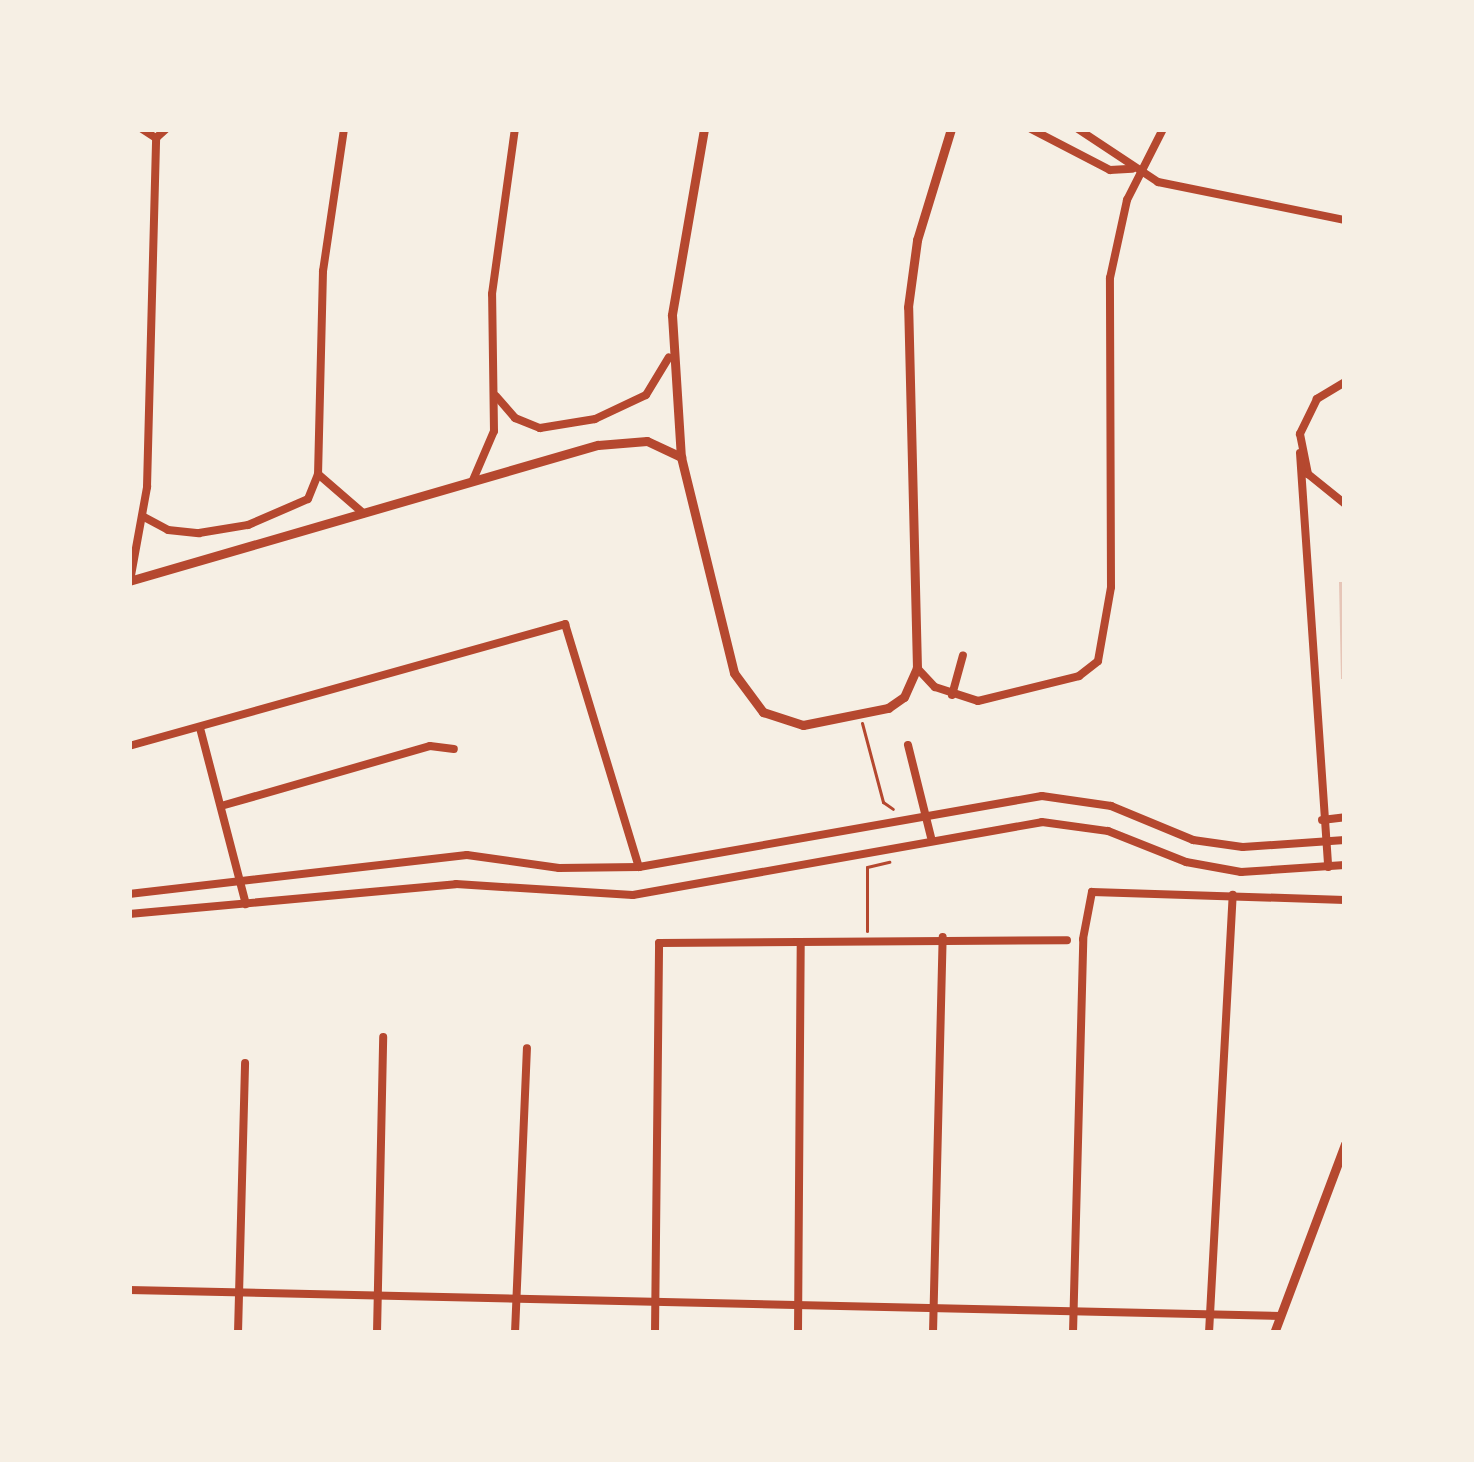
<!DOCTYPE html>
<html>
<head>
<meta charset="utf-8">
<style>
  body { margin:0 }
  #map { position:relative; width:1474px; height:1462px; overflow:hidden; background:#f6efe4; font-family:"Varela Round",sans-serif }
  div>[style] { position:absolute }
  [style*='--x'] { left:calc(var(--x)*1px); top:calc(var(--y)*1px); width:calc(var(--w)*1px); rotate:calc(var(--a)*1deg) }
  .building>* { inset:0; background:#e6c5b7 }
  .path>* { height:3px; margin:-1.5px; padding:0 1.5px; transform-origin:1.5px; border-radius:1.5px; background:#b5482f }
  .minor>* { height:8px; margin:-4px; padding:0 4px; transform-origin:4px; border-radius:4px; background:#b5482f }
  .tertiary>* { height:9px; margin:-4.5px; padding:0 4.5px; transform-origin:4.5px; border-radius:4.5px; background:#b5482f }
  span { translate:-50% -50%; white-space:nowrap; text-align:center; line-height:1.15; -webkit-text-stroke:9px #f6efe4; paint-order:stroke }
  .frame { position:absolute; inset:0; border:132px solid #f6efe4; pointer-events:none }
</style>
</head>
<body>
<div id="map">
  <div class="building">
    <div style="clip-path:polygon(1339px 582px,1345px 582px,1345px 679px,1341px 679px)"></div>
  </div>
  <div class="path">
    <div style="--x:862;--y:723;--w:82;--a:75.1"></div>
    <div style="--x:883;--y:802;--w:12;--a:35"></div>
    <div style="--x:867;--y:931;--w:64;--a:-90"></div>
    <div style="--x:867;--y:867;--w:23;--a:-13"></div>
  </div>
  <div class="minor">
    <div style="--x:142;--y:129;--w:17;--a:33"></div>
    <div style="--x:344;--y:129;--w:144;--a:98.4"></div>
    <div style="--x:323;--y:271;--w:203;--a:91.4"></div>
    <div style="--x:318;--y:474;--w:60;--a:40.9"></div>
    <div style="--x:1031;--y:129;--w:89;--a:27.4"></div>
    <div style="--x:1110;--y:170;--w:22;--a:-3"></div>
    <div style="--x:1078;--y:129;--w:96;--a:33.5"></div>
    <div style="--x:1158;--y:182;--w:191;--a:11.5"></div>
    <div style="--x:1345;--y:382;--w:33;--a:149"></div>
    <div style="--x:1317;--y:399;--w:39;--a:116"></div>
    <div style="--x:1300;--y:434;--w:41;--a:78.7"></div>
    <div style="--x:1308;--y:474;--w:48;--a:39"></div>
    <div style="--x:496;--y:396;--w:29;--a:49"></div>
    <div style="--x:515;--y:418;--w:27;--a:22"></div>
    <div style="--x:540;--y:428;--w:56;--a:-9.3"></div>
    <div style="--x:595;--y:419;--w:56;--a:-25.2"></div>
    <div style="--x:646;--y:395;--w:44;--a:-58.8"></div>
    <div style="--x:1300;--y:453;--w:415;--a:86.1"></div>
    <div style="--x:473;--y:480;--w:53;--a:-66.8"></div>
    <div style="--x:494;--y:431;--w:137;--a:-90.8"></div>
    <div style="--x:492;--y:294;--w:167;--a:-82.1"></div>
    <div style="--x:144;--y:517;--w:27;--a:28"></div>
    <div style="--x:168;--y:530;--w:31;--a:6"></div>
    <div style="--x:199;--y:533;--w:50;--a:-9.3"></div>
    <div style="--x:248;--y:525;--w:65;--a:-23.4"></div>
    <div style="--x:308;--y:499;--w:27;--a:-68"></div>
    <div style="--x:130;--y:581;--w:96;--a:-79.7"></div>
    <div style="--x:147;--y:487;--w:349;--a:-88.5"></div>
    <div style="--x:156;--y:138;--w:13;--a:-42"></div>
    <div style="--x:917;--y:668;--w:26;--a:47"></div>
    <div style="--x:935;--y:687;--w:45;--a:18"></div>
    <div style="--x:978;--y:701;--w:104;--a:-13.9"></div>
    <div style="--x:1079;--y:676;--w:24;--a:-38"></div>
    <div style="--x:1098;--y:661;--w:75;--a:-80"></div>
    <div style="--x:1111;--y:587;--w:309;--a:-90.2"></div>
    <div style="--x:1110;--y:278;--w:80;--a:-77.7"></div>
    <div style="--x:1127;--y:200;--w:80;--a:-63.1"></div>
    <div style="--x:952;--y:695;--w:41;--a:-74.6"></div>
    <div style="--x:200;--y:728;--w:182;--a:75.4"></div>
    <div style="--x:908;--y:745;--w:95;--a:76"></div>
    <div style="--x:129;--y:746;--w:453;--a:-15.6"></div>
    <div style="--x:565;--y:624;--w:254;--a:73.1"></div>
    <div style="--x:221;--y:806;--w:217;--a:-16"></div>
    <div style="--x:430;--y:746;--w:24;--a:7"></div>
    <div style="--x:1322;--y:820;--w:23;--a:-7"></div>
    <div style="--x:129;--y:894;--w:340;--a:-6.6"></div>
    <div style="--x:467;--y:855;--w:93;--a:8"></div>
    <div style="--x:559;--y:868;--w:80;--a:-0.7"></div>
    <div style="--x:639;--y:867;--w:409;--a:-10"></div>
    <div style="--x:1042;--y:796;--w:70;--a:8.2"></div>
    <div style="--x:1111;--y:806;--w:89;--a:22.5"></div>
    <div style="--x:1193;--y:840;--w:50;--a:8"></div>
    <div style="--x:1243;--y:847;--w:102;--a:-3.9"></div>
    <div style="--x:129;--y:914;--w:328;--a:-5.2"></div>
    <div style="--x:456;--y:884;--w:177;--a:3.6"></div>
    <div style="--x:633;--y:895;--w:415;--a:-10.1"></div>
    <div style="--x:1042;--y:822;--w:67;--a:7.8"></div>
    <div style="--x:1108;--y:831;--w:84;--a:21.7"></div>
    <div style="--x:1186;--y:862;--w:56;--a:10.3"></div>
    <div style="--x:1241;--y:872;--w:104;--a:-3.9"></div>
    <div style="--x:129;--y:1290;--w:1152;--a:1.29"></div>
    <div style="--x:238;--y:1333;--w:270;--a:-88.5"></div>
    <div style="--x:377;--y:1333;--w:296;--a:-88.8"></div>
    <div style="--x:515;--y:1333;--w:285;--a:-87.6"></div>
    <div style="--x:655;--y:1333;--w:390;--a:-89.4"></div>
    <div style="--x:659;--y:943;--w:408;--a:-0.4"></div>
    <div style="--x:798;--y:1333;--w:390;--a:-89.6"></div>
    <div style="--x:933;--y:1333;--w:396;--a:-88.6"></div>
    <div style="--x:1073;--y:1333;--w:394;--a:-88.5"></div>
    <div style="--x:1083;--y:939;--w:48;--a:-79.2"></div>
    <div style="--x:1092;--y:892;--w:253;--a:1.8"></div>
    <div style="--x:1209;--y:1333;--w:439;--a:-86.9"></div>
  </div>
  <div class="tertiary">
    <div style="--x:704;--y:129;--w:189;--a:99.8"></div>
    <div style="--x:672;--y:315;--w:142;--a:86.4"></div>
    <div style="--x:681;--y:457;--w:222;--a:76.2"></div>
    <div style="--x:734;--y:673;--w:49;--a:53.4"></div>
    <div style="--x:763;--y:712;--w:42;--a:18"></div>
    <div style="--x:803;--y:725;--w:87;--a:-11.3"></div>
    <div style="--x:888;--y:708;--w:19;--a:-35"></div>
    <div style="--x:904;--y:697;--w:32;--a:-66"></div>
    <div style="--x:917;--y:668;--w:361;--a:-91.4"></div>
    <div style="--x:908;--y:307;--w:68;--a:-82.3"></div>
    <div style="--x:917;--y:240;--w:116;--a:-73"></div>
    <div style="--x:129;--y:581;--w:488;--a:-16.2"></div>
    <div style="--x:598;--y:445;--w:49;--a:-4.7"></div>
    <div style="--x:647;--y:441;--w:38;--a:25"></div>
    <div style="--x:1274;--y:1333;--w:202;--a:-69.4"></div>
  </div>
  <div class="frame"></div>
</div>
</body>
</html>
